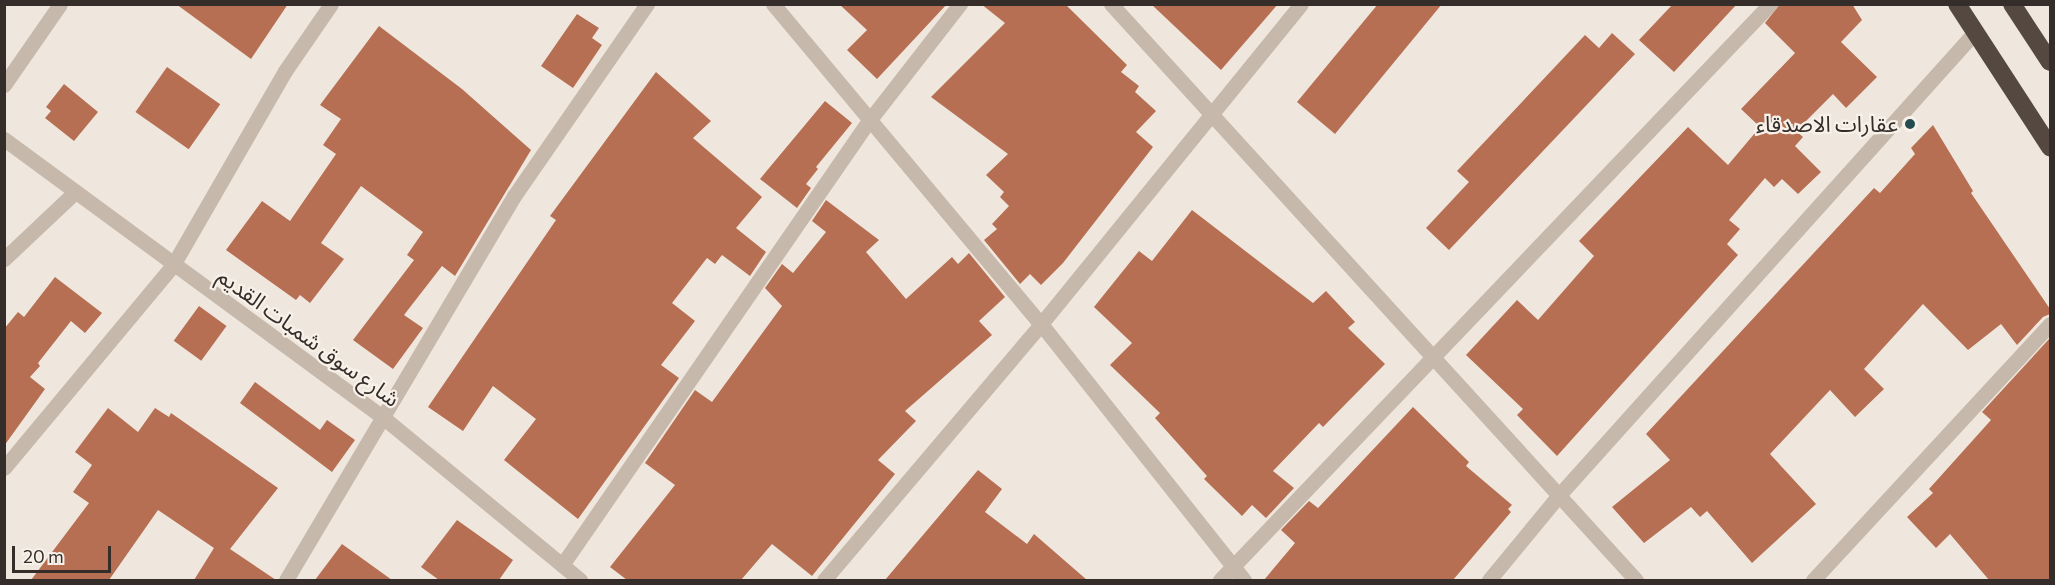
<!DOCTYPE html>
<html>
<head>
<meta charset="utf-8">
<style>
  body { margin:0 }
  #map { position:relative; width:2055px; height:585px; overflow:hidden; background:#efe7dd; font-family:Commissioner,"Noto Sans Arabic",sans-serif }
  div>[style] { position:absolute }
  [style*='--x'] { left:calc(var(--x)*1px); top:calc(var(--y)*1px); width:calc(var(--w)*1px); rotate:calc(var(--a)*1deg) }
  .building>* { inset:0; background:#b76f53; transform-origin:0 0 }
  .minor>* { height:15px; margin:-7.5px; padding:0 7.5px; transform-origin:7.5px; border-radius:7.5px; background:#c6b8ab }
  .highway>* { height:18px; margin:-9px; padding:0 9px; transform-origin:9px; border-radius:9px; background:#544841 }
  .dots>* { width:16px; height:16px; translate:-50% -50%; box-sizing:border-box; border:3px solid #f7f1e9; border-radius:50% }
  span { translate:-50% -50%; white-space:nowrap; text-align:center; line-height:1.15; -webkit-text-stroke:4.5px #f7f1e9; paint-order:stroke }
  .poi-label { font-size:22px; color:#342d29 }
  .right { translate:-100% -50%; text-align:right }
  .street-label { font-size:22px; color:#342d29 }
  .frame { position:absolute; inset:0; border:6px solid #342d29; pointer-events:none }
  .scale { position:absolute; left:12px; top:546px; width:99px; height:27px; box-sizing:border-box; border:3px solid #342d29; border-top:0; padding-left:8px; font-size:18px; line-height:21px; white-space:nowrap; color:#342d29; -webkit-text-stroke:4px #f7f1e9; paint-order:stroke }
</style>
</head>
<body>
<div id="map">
  <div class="building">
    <div style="clip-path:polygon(176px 4px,288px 4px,251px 59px)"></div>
    <div style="clip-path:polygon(839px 4px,947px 4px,877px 79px,847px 50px,867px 30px)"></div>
    <div style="clip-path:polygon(981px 4px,1065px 4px,1127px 65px,1121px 72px,1139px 86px,1135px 92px,1156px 111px,1136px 132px,1153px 147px,1063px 263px,1041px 285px,1030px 274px,1020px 284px,984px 240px,997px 229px,992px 224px,1009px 206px,1000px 197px,1004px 192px,986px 175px,1008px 154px,931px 97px,1005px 23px)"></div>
    <div style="clip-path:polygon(1151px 4px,1278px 4px,1221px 70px)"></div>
    <div style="clip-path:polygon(1378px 4px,1442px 4px,1335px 134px,1297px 102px)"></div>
    <div style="clip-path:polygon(1673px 4px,1737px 4px,1674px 72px,1639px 40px)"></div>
    <div style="clip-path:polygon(1780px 4px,1852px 4px,1862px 20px,1841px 42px,1877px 77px,1846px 108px,1833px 94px,1796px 131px,1803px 137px,1795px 146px,1821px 172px,1798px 194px,1782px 179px,1774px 187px,1765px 178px,1729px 220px,1740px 229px,1727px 244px,1738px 255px,1557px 456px,1517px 415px,1523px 409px,1466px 355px,1517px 300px,1538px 320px,1594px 256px,1579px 241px,1688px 127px,1728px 165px,1760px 127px,1741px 109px,1795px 53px,1765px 23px)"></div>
    <div style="clip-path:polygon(577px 14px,599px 28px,592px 38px,602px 45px,573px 88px,541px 66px)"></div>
    <div style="clip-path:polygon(379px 26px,462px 89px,531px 150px,455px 276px,442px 266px,404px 315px,423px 328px,393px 369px,353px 340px,414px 260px,407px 255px,423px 232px,361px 186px,321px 243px,344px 259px,310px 303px,300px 295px,296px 300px,226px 250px,262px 201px,290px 221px,336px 154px,323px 145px,341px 119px,320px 105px)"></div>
    <div style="clip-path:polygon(1612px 33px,1635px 54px,1449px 250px,1426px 228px,1469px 182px,1457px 171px,1585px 35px,1599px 48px)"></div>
    <div style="left:167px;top:67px;width:65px;height:55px;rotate:35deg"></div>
    <div style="clip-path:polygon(656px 72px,711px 121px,693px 138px,762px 197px,736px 228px,766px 252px,750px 276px,722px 255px,715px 264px,707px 258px,672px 303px,695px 321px,661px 365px,679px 378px,578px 519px,504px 460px,536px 419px,493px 386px,463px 431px,428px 407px,556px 220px,550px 216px)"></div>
    <div style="clip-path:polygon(64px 84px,98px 112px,74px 141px,45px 118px,51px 111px,46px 107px)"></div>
    <div style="clip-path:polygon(825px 101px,852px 123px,816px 167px,818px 169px,806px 184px,811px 188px,797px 208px,760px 179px)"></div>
    <div style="clip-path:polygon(1933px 125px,1973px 191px,1971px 193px,2050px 309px,2050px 314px,2043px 317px,2017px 345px,2001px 324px,1968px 350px,1923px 304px,1864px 369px,1884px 389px,1855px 417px,1830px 390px,1770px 454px,1816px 504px,1752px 563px,1707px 511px,1700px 517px,1691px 507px,1644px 543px,1612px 507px,1670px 460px,1646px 434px,1874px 188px,1880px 193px,1915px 154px,1911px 148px)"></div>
    <div style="clip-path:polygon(826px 200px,879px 240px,866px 252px,906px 299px,952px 257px,958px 264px,969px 253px,1005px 297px,979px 321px,992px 335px,905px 411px,916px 421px,878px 460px,895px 474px,812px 576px,772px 544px,741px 580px,627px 580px,610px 567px,675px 485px,645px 463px,695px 390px,712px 402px,782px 306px,765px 288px,782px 264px,793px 273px,826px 232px,812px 221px)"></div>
    <div style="clip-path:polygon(1192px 210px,1313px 303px,1326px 291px,1355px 322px,1348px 328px,1385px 364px,1323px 427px,1319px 423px,1273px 471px,1294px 488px,1266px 518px,1252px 505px,1242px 516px,1204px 479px,1207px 476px,1155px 418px,1160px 413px,1110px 365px,1132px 343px,1094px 307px,1139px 251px,1152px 261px)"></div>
    <div style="clip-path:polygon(55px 277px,102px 313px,85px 333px,71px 321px,38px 363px,40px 366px,30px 377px,45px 389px,4px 446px,4px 329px,18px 312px,24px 317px)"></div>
    <div style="left:199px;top:306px;width:34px;height:43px;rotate:36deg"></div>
    <div style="clip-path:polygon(2050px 338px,2050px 580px,1989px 580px,1950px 534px,1936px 548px,1907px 517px,1933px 493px,1929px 489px,1991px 420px,1982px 412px)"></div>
    <div style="clip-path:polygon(255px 382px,320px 430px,327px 420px,355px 440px,332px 472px,240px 403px)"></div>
    <div style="clip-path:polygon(1413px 407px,1469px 462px,1466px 466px,1512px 505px,1508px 509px,1511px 512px,1453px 580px,1264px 580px,1295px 543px,1281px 530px,1309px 501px,1318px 508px)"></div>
    <div style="clip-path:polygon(108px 408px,138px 432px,155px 408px,169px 417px,171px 413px,278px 488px,230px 549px,276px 580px,194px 580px,214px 548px,158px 510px,109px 580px,31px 580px,89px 503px,73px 492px,92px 465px,75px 452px)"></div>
    <div style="clip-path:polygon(978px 470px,1002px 489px,985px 512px,1027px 544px,1034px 534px,1087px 580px,885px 580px)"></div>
    <div style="clip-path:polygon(457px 520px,513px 560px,499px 580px,439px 580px,421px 567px)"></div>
    <div style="clip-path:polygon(342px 544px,392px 580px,315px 580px)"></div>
  </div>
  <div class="minor">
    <div style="--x:773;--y:4;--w:417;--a:50.1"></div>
    <div style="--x:1041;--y:324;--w:327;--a:51.6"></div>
    <div style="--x:1111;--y:4;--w:779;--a:47.65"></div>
    <div style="--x:4;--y:85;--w:98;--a:-55.3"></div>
    <div style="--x:4;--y:139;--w:473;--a:36.3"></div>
    <div style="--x:385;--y:419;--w:253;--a:39.5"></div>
    <div style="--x:4;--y:259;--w:98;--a:-43.3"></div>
    <div style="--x:4;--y:468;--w:264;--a:-50.2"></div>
    <div style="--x:173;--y:265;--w:224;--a:-60"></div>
    <div style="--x:285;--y:71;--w:81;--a:-55.5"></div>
    <div style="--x:562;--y:565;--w:538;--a:-55.37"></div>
    <div style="--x:868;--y:122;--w:150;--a:-52.1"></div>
    <div style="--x:286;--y:580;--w:447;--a:-59.3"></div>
    <div style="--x:514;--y:196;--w:234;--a:-55.3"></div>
    <div style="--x:824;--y:580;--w:336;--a:-49.7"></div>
    <div style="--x:1041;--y:324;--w:412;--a:-50.9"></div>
    <div style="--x:1220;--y:580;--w:796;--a:-46.32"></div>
    <div style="--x:1489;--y:580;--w:112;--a:-50.5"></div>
    <div style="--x:1560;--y:494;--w:620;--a:-48.07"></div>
    <div style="--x:1813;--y:580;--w:349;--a:-47.2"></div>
  </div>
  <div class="highway">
    <div style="--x:1957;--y:4;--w:171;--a:57"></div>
    <div style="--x:2012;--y:4;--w:69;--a:56.8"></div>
  </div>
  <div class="dots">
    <div style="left:1910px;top:124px;background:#234c51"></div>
  </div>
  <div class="poi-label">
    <span class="right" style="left:1898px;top:124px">عقارات الاصدقاء</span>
  </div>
  <div class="street-label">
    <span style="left:309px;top:337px;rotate:36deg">شارع سوق شمبات القديم</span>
  </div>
  <div class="frame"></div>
  <div class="scale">20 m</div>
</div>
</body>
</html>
